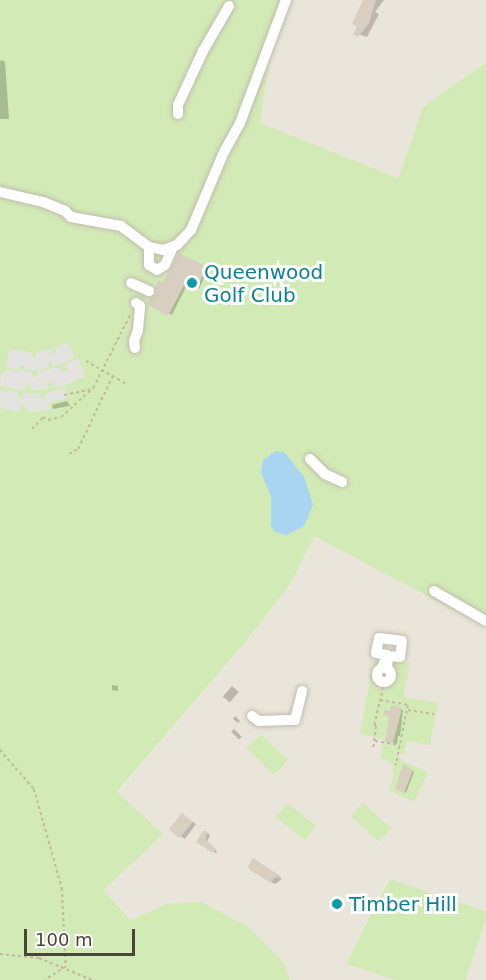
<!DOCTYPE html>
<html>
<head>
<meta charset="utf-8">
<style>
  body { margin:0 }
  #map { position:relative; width:486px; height:980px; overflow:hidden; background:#f6f3ec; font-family:"DejaVu Sans",sans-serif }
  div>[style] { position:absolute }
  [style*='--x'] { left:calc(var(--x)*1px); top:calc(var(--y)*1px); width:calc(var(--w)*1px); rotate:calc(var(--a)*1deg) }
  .residential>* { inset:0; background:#eae5da }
  .green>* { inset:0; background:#d2eab5; transform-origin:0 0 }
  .parking>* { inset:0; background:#e5e3e0 }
  .water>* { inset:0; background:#a9d4f2 }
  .shadow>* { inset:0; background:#0003; transform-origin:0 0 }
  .building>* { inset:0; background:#d8cfc1; transform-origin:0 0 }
  .path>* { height:1.5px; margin-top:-0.75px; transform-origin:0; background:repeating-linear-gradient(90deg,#c4b79f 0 3px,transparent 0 6px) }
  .roads { filter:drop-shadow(0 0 2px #c2bbae) drop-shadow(0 0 2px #c2bbae) }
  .minor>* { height:10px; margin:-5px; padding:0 5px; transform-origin:5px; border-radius:5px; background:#fff }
  .minor>.ring { margin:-5px; padding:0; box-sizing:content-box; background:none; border:10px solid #fff; border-radius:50% }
  .dots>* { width:16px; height:16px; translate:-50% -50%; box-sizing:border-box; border:3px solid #fff; border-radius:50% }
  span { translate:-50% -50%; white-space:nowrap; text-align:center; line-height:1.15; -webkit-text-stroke:6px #fff; paint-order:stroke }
  .culture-label { font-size:20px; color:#0d838f }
  .left { translate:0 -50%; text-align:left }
  .scale { position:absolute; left:24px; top:929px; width:111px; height:27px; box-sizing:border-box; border:3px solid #4b4439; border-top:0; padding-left:8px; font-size:18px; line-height:21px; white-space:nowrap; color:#4b4439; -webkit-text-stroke:4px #fff; paint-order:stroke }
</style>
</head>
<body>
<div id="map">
  <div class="residential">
    <div style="clip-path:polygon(279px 0,486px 0,486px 62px,423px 107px,398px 178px,260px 123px)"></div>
    <div style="clip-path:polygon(314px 535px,486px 627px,486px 911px,388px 879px,347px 964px,395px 980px,290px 980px,285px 964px,167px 904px,130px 920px,104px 890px,163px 834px,117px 793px,247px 640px,291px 583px)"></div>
    <div style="clip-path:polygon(486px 919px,486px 980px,466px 980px)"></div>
  </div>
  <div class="green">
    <div style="clip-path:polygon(0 0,279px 0,260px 123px,398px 178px,423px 107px,486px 62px,486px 627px,314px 536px,291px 583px,247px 640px,117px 792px,163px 834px,104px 890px,130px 920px,167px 904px,201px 902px,247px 926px,285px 964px,290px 980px,0 980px)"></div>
    <div style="clip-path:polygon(374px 656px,410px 663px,403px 697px,438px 703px,430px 745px,407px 741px,404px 754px,394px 752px,404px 762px,428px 772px,414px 802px,389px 790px,394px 774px,391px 761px,380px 759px,384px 739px,360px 734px)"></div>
    <div style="left:261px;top:734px;width:38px;height:20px;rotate:45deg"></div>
    <div style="left:287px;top:803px;width:37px;height:18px;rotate:38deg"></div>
    <div style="left:363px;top:803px;width:38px;height:18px;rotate:42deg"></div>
    <div style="clip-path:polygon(389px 879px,486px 911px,486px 919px,466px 980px,395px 980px,346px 964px)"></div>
  </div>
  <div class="parking">
    <div style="clip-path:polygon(68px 342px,75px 357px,64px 363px,53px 366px,52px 362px,48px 363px,49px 367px,37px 370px,25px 370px,24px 365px,20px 365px,20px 370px,5px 367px,10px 349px,31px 352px,31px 357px,36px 358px,36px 352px,51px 349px,52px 354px,56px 353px,55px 347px)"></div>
    <div style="clip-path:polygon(78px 358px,85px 376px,71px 383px,54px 388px,52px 382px,47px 383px,48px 389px,31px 390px,31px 385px,26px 384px,25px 391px,0 386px,1px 373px,4px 374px,5px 370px,32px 372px,33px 377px,37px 377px,38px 371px,60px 367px,62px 372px,67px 370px,65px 365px)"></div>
    <div style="clip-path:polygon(65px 388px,68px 398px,49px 403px,50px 410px,26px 412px,26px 406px,20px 406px,20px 412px,0 408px,0 390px,18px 392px,18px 398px,23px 398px,23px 393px,40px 393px,41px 399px,46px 398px,45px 393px)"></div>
  </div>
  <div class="water">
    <div style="clip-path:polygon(276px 451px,285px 453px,304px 477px,313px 505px,304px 526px,287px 535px,275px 532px,271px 526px,271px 496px,261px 473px,263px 460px)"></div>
  </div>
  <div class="shadow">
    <div style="clip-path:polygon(363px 0,384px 0,375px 12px,379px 14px,367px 37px,355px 33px,359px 27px)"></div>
    <div style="clip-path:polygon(2px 60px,5px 62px,9px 119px,0 119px,0 61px)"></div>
    <div style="clip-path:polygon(179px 255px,208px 269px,199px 289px,188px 283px,172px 315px,149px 304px,157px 295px)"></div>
    <div style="clip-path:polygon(67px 401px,70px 406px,53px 409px,52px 405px)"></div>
    <div style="clip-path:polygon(112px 685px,118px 686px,118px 691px,112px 690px)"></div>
    <div style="left:232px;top:686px;width:9px;height:14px;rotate:41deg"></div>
    <div style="clip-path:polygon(400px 709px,403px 710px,400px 736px,398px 736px,397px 744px,390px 742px,386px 741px,391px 712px)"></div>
    <div style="clip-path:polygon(235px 716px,240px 721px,238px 723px,233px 719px)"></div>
    <div style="left:234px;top:729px;width:11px;height:4px;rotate:45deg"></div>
    <div style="clip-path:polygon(404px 766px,414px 772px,406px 793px,397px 788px)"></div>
    <div style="clip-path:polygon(186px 817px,196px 824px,185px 839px,172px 830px)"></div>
    <div style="clip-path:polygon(206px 832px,210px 835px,207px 842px,217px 851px,216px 853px,198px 842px)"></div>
    <div style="clip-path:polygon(253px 860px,282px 879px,275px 884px,271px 882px)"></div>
  </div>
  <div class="building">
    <div style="clip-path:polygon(363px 0,376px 0,369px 23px,358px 37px,353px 34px,357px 27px,352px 24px)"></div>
    <div style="clip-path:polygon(179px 253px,207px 267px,196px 289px,185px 283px,168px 316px,147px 304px,149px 298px,156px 295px,155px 286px,159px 280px,163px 282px)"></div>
    <div style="clip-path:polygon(391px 705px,401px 707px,401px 712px,393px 743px,385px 741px,389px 717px,383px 714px,384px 710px,390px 711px)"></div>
    <div style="clip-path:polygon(403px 764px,413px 770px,404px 793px,395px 789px)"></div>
    <div style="left:182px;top:813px;width:14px;height:21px;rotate:39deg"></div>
    <div style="clip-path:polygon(203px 831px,207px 831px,206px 840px,216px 849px,213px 853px,196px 842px)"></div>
    <div style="clip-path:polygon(253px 858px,282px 877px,274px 878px,271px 883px,250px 870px,248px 866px)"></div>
  </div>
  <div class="path">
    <div style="--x:86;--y:361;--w:45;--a:29.4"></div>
    <div style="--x:64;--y:395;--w:29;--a:-12"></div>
    <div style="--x:32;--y:429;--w:16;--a:-47"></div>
    <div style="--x:43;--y:417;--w:6;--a:31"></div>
    <div style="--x:48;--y:420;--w:13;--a:-13"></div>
    <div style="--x:61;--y:417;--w:43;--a:-42.2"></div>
    <div style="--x:93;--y:388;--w:82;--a:-63.1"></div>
    <div style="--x:69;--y:454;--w:10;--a:-29"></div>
    <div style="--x:78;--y:449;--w:80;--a:-64.7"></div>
    <div style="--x:380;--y:700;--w:28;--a:10"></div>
    <div style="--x:408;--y:705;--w:62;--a:101.1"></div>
    <div style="--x:408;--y:710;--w:26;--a:9"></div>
    <div style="--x:375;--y:741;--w:25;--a:9"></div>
    <div style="--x:373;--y:747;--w:21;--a:-82"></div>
    <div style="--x:376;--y:726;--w:2;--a:-153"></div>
    <div style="--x:374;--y:725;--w:44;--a:-76.9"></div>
    <div style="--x:0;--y:750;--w:52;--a:48.9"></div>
    <div style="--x:34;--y:789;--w:103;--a:74.2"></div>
    <div style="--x:62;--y:888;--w:79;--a:87.1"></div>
    <div style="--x:66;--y:967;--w:25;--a:148"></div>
    <div style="--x:0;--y:954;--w:39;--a:6"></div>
    <div style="--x:39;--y:958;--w:57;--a:22.5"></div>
  </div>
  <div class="roads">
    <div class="minor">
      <div style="--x:178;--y:114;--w:9;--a:-90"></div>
      <div style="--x:178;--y:105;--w:60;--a:-65.2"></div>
      <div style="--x:203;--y:51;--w:52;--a:-60"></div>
      <div style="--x:0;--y:192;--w:44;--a:13.1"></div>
      <div style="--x:43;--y:202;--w:24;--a:22"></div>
      <div style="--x:65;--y:211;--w:8;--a:45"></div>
      <div style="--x:71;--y:217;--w:51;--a:10.2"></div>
      <div style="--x:121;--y:226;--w:35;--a:37"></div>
      <div style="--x:149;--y:247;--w:14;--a:12"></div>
      <div style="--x:163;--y:250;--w:15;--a:-20"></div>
      <div style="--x:177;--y:245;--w:21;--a:-47"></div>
      <div style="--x:191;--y:230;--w:85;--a:-67.1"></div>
      <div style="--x:224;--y:152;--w:33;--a:-61"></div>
      <div style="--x:240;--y:123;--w:131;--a:-69.5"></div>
      <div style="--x:149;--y:247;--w:18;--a:90"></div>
      <div style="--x:149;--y:265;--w:9;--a:32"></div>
      <div style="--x:157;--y:270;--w:9;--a:-32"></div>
      <div style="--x:165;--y:265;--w:17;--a:-66"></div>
      <div style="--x:131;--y:283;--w:20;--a:24"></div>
      <div style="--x:135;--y:348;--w:7;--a:-98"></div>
      <div style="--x:134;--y:341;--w:12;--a:-70"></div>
      <div style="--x:138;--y:330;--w:24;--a:-85"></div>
      <div style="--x:140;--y:306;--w:5;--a:-143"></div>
      <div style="--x:310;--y:459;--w:21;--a:45"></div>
      <div style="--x:325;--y:474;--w:19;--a:25"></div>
      <div style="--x:434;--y:591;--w:60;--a:30"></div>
      <div class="ring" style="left:377px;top:668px;width:4px;height:4px"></div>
      <div style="--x:382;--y:668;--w:14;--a:-69"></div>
      <div style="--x:387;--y:655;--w:11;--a:-170"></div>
      <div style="--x:376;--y:653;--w:15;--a:-79"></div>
      <div style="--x:379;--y:638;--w:23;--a:7"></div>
      <div style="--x:402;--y:641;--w:16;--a:97"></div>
      <div style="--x:400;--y:657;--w:12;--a:-175"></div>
      <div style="--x:388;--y:656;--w:12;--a:95"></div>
      <div style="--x:252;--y:716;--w:9;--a:36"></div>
      <div style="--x:259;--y:721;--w:36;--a:-2"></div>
      <div style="--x:295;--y:720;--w:30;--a:-76"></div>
    </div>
  </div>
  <div class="dots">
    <div style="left:192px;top:283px;background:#0f9aa8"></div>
    <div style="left:337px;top:904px;background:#0f9aa8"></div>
  </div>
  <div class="culture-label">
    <span class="left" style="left:204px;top:284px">Queenwood<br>Golf Club</span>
    <span class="left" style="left:349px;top:904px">Timber Hill</span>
  </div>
  <div class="scale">100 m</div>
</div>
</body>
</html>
